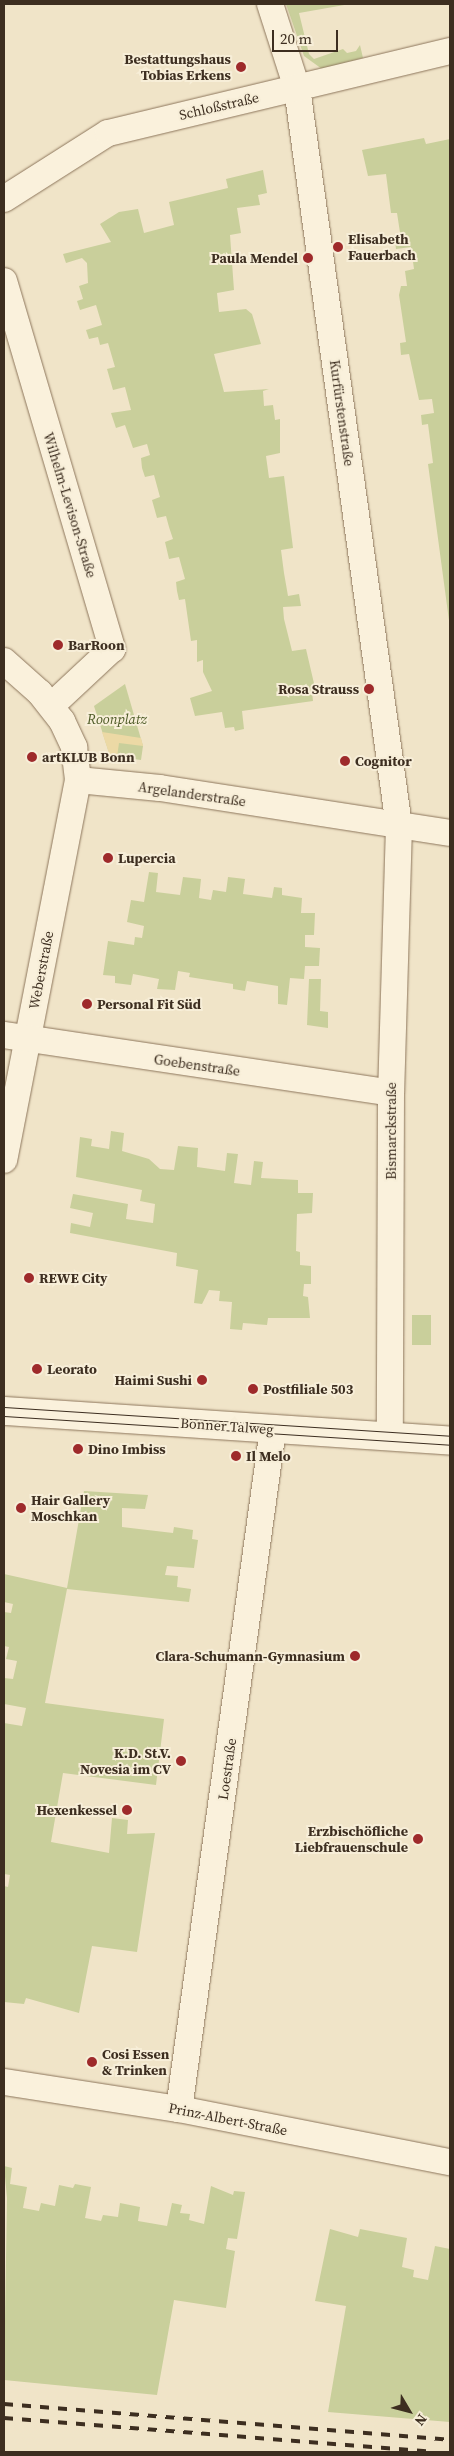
<!DOCTYPE html>
<html>
<head>
<meta charset="utf-8">
<style>
  body { margin:0 }
  #map { position:relative; width:454px; height:2456px; overflow:hidden; background:#f0e4c8; font-family:"Source Serif 4",serif }
  div>[style] { position:absolute }
  [style*='--x'] { left:calc(var(--x)*1px); top:calc(var(--y)*1px); width:calc(var(--w)*1px); rotate:calc(var(--a)*1deg) }
  .green>* { inset:0; background:#c9cf9b; transform-origin:0 0 }
  .sand>* { inset:0; background:#ecd9a5 }
  .roads { filter:drop-shadow(0 0 1px #8d765c) drop-shadow(0 0 1px #8d765c) }
  .minor>* { height:26px; margin:-13px; padding:0 13px; transform-origin:13px; border-radius:13px; background:#faf1dc }
  .tertiary>* { height:28px; margin:-14px; padding:0 14px; transform-origin:14px; border-radius:14px; background:#faf1dc }
  .tram>* { height:1px; margin:-0.5px; padding:0 0.5px; transform-origin:0.5px; border-radius:0.5px; background:#3d2e20 }
  .rail>* { height:4px; margin-top:-2px; transform-origin:0; background:repeating-linear-gradient(90deg,#3d2e20 0 9px,transparent 0 18px) }
  .dots>* { width:14px; height:14px; translate:-50% -50%; box-sizing:border-box; border:2px solid #f7eed8; border-radius:50% }
  span { translate:-50% -50%; white-space:nowrap; text-align:center; line-height:1.15; -webkit-text-stroke:4px #f7eed8; paint-order:stroke }
  .poi-label { font-size:14px; color:#3d2e20; font-weight:700 }
  .right { translate:-100% -50%; text-align:right }
  .left { translate:0 -50%; text-align:left }
  .street-label { font-size:14px; color:#3d2e20 }
  .park-label { font-size:14px; color:#4d5a26; font-style:italic }
  .frame { position:absolute; inset:0; border:5px solid #3d2e20; pointer-events:none }
  .north { position:absolute; left:384px; top:2386px; width:50px; height:50px; -webkit-text-stroke:4px #f7eed8; paint-order:stroke; rotate:127deg; font-size:14px; font-weight:700; line-height:20px; text-align:center; color:#3d2e20 }
  .north::after { content:''; display:block; margin:auto; width:18px; height:22px; background:#3d2e20; clip-path:polygon(50% 0,100% 100%,50% 72%,0 100%) }
  .scale { position:absolute; left:272px; top:30px; width:66px; height:22px; box-sizing:border-box; border:2px solid #3d2e20; border-top:0; padding-left:6px; font-size:15px; line-height:18px; white-space:nowrap; color:#3d2e20; -webkit-text-stroke:4px #f7eed8; paint-order:stroke }
</style>
</head>
<body>
<div id="map">
  <div class="green">
    <div style="clip-path:polygon(286px 4px,350px 4px,299px 13px,309px 54px,314px 59px,343px 49px,347px 53px,356px 51px,360px 45px,363px 58px,322px 69px,304px 56px)"></div>
    <div style="clip-path:polygon(424px 138px,426px 144px,450px 139px,450px 628px,428px 464px,433px 463px,428px 424px,422px 425px,421px 415px,434px 413px,432px 399px,419px 400px,409px 354px,401px 355px,400px 343px,406px 342px,399px 295px,401px 286px,407px 286px,405px 271px,414px 269px,411px 247px,396px 249px,395px 240px,401px 239px,397px 213px,391px 213px,386px 174px,368px 176px,362px 150px)"></div>
    <div style="clip-path:polygon(263px 170px,267px 193px,258px 195px,260px 205px,237px 208px,241px 233px,230px 235px,234px 290px,217px 293px,219px 312px,246px 309px,252px 314px,261px 344px,214px 354px,224px 392px,269px 389px,263px 391px,264px 406px,273px 405px,275px 420px,280px 419px,280px 453px,266px 456px,269px 478px,284px 476px,293px 548px,281px 550px,284px 573px,288px 596px,299px 594px,301px 606px,283px 607px,284px 619px,292px 651px,306px 649px,316px 692px,312px 692px,313px 701px,242px 711px,244px 729px,235px 731px,234px 727px,225px 728px,222px 712px,195px 716px,190px 698px,212px 691px,203px 672px,203px 660px,197px 662px,197px 640px,191px 641px,185px 599px,179px 600px,177px 591px,176px 582px,185px 579px,179px 557px,169px 559px,165px 542px,173px 539px,169px 527px,166px 516px,157px 518px,152px 500px,160px 497px,154px 475px,145px 477px,142px 468px,141px 458px,150px 455px,147px 444px,133px 448px,125px 425px,116px 428px,111px 413px,131px 410px,125px 387px,113px 390px,107px 369px,115px 367px,108px 343px,100px 345px,98px 337px,89px 339px,86px 330px,102px 325px,96px 305px,80px 310px,77px 301px,83px 299px,79px 286px,88px 283px,87px 263px,82px 258px,66px 263px,63px 254px,111px 242px,100px 224px,119px 212px,138px 209px,144px 233px,174px 225px,169px 202px,228px 188px,226px 179px)"></div>
    <div style="clip-path:polygon(125px 684px,143px 746px,141px 760px,110px 756px,94px 706px)"></div>
    <div style="clip-path:polygon(149px 872px,158px 873px,156px 892px,180px 895px,183px 877px,201px 879px,199px 898px,211px 900px,213px 890px,226px 892px,228px 877px,245px 879px,243px 894px,272px 898px,274px 887px,282px 888px,282px 895px,302px 898px,301px 913px,315px 913px,314px 935px,305px 935px,305px 947px,320px 948px,319px 966px,305px 966px,304px 979px,290px 978px,287px 1005px,278px 1004px,278px 986px,247px 981px,245px 991px,233px 989px,233px 984px,189px 977px,190px 973px,178px 971px,175px 990px,157px 989px,159px 979px,133px 974px,131px 985px,115px 983px,115px 976px,103px 975px,108px 941px,134px 945px,135px 937px,142px 938px,144px 926px,127px 922px,131px 900px,144px 902px)"></div>
    <div style="clip-path:polygon(309px 979px,321px 979px,320px 1011px,328px 1012px,328px 1028px,307px 1025px)"></div>
    <div style="clip-path:polygon(111px 1131px,124px 1133px,122px 1151px,149px 1159px,160px 1169px,174px 1170px,178px 1146px,198px 1148px,197px 1167px,225px 1171px,227px 1153px,238px 1154px,234px 1183px,251px 1185px,254px 1161px,263px 1162px,261px 1178px,298px 1180px,298px 1193px,313px 1193px,312px 1213px,297px 1214px,296px 1251px,300px 1252px,300px 1265px,311px 1266px,311px 1284px,304px 1284px,303px 1296px,308px 1297px,310px 1318px,268px 1318px,267px 1325px,243px 1323px,242px 1330px,230px 1329px,232px 1302px,219px 1301px,220px 1291px,209px 1290px,202px 1304px,194px 1303px,198px 1270px,176px 1266px,177px 1253px,70px 1233px,71px 1223px,90px 1227px,93px 1213px,70px 1208px,73px 1194px,128px 1204px,126px 1219px,153px 1223px,155px 1204px,140px 1201px,142px 1190px,76px 1177px,80px 1137px,92px 1139px,91px 1146px,109px 1149px)"></div>
    <div style="left:412px;top:1315px;width:19px;height:30px"></div>
    <div style="clip-path:polygon(84px 1491px,148px 1495px,145px 1509px,122px 1508px,122px 1527px,173px 1533px,174px 1527px,193px 1530px,192px 1539px,198px 1540px,194px 1568px,167px 1566px,165px 1575px,178px 1576px,177px 1587px,191px 1589px,189px 1602px,67px 1589px,45px 1703px,164px 1719px,156px 1785px,63px 1773px,51px 1842px,109px 1853px,112px 1818px,128px 1820px,127px 1834px,155px 1833px,137px 1952px,92px 1946px,79px 2013px,26px 1998px,24px 2004px,4px 2002px,4px 1886px,8px 1887px,10px 1875px,4px 1874px,4px 1723px,22px 1726px,26px 1708px,4px 1704px,4px 1678px,13px 1679px,17px 1661px,6px 1659px,9px 1647px,4px 1646px,4px 1612px,11px 1613px,13px 1604px,4px 1602px,4px 1574px,67px 1588px)"></div>
    <div style="clip-path:polygon(4px 2166px,12px 2168px,10px 2184px,27px 2187px,23px 2208px,39px 2211px,41px 2203px,55px 2206px,59px 2185px,73px 2188px,75px 2184px,91px 2187px,85px 2218px,101px 2221px,103px 2215px,118px 2217px,120px 2203px,140px 2207px,138px 2221px,167px 2226px,172px 2203px,182px 2205px,180px 2213px,190px 2214px,189px 2220px,204px 2224px,211px 2186px,233px 2195px,234px 2191px,245px 2192px,237px 2239px,228px 2238px,226px 2249px,235px 2251px,226px 2308px,174px 2300px,157px 2395px,4px 2380px,7px 2198px)"></div>
    <div style="clip-path:polygon(330px 2229px,358px 2237px,360px 2229px,407px 2238px,402px 2267px,414px 2270px,413px 2277px,428px 2280px,435px 2246px,450px 2249px,450px 2422px,328px 2412px,346px 2306px,315px 2301px)"></div>
  </div>
  <div class="sand">
    <div style="clip-path:polygon(102px 732px,141px 738px,143px 746px,119px 743px,117px 757px,110px 756px)"></div>
  </div>
  <div class="roads">
    <div class="minor">
      <div style="--x:270;--y:4;--w:88;--a:72.2"></div>
      <div style="--x:297;--y:88;--w:745;--a:82.13"></div>
      <div style="--x:399;--y:826;--w:267;--a:91.7"></div>
      <div style="--x:391;--y:1093;--w:344;--a:90.2"></div>
      <div style="--x:4;--y:199;--w:123;--a:-32.4"></div>
      <div style="--x:108;--y:133;--w:352;--a:-13.5"></div>
      <div style="--x:4;--y:281;--w:384;--a:73.6"></div>
      <div style="--x:112;--y:649;--w:82;--a:137"></div>
      <div style="--x:4;--y:661;--w:48;--a:41.6"></div>
      <div style="--x:40;--y:693;--w:36;--a:52"></div>
      <div style="--x:62;--y:721;--w:29;--a:65"></div>
      <div style="--x:74;--y:747;--w:33;--a:83"></div>
      <div style="--x:78;--y:780;--w:387;--a:101"></div>
      <div style="--x:78;--y:780;--w:82;--a:5.6"></div>
      <div style="--x:160;--y:788;--w:293;--a:8.8"></div>
      <div style="--x:4;--y:1035;--w:391;--a:8.5"></div>
      <div style="--x:4;--y:2082;--w:177;--a:8.8"></div>
      <div style="--x:179;--y:2109;--w:276;--a:11.1"></div>
      <div style="--x:179;--y:2109;--w:686;--a:-82.13"></div>
    </div>
    <div class="tertiary">
      <div style="--x:4;--y:1411;--w:447;--a:3.8"></div>
    </div>
  </div>
  <div class="tram">
    <div style="--x:4;--y:1407;--w:447;--a:3.7"></div>
    <div style="--x:4;--y:1416;--w:447;--a:3.7"></div>
  </div>
  <div class="rail">
    <div style="--x:4;--y:2404;--w:447;--a:4.6"></div>
    <div style="--x:4;--y:2418;--w:430;--a:4.5"></div>
  </div>
  <div class="dots">
    <div style="left:241px;top:67px;background:#9e2a2b"></div>
    <div style="left:338px;top:247px;background:#9e2a2b"></div>
    <div style="left:308px;top:258px;background:#9e2a2b"></div>
    <div style="left:58px;top:645px;background:#9e2a2b"></div>
    <div style="left:369px;top:689px;background:#9e2a2b"></div>
    <div style="left:32px;top:757px;background:#9e2a2b"></div>
    <div style="left:345px;top:761px;background:#9e2a2b"></div>
    <div style="left:108px;top:858px;background:#9e2a2b"></div>
    <div style="left:87px;top:1004px;background:#9e2a2b"></div>
    <div style="left:29px;top:1278px;background:#9e2a2b"></div>
    <div style="left:37px;top:1369px;background:#9e2a2b"></div>
    <div style="left:202px;top:1380px;background:#9e2a2b"></div>
    <div style="left:253px;top:1389px;background:#9e2a2b"></div>
    <div style="left:78px;top:1449px;background:#9e2a2b"></div>
    <div style="left:236px;top:1456px;background:#9e2a2b"></div>
    <div style="left:21px;top:1508px;background:#9e2a2b"></div>
    <div style="left:355px;top:1656px;background:#9e2a2b"></div>
    <div style="left:181px;top:1761px;background:#9e2a2b"></div>
    <div style="left:127px;top:1810px;background:#9e2a2b"></div>
    <div style="left:418px;top:1839px;background:#9e2a2b"></div>
    <div style="left:92px;top:2062px;background:#9e2a2b"></div>
  </div>
  <div class="poi-label">
    <span class="right" style="left:231px;top:67px">Bestattungshaus<br>Tobias Erkens</span>
    <span class="left" style="left:348px;top:247px">Elisabeth<br>Fauerbach</span>
    <span class="right" style="left:298px;top:258px">Paula Mendel</span>
    <span class="left" style="left:68px;top:645px">BarRoon</span>
    <span class="right" style="left:359px;top:689px">Rosa Strauss</span>
    <span class="left" style="left:42px;top:757px">artKLUB Bonn</span>
    <span class="left" style="left:355px;top:761px">Cognitor</span>
    <span class="left" style="left:118px;top:858px">Lupercia</span>
    <span class="left" style="left:97px;top:1004px">Personal Fit Süd</span>
    <span class="left" style="left:39px;top:1278px">REWE City</span>
    <span class="left" style="left:47px;top:1369px">Leorato</span>
    <span class="right" style="left:192px;top:1380px">Haimi Sushi</span>
    <span class="left" style="left:263px;top:1389px">Postfiliale 503</span>
    <span class="left" style="left:88px;top:1449px">Dino Imbiss</span>
    <span class="left" style="left:246px;top:1456px">Il Melo</span>
    <span class="left" style="left:31px;top:1508px">Hair Gallery<br>Moschkan</span>
    <span class="right" style="left:345px;top:1656px">Clara-Schumann-Gymnasium</span>
    <span class="right" style="left:171px;top:1761px">K.D. St.V.<br>Novesia im CV</span>
    <span class="right" style="left:117px;top:1810px">Hexenkessel</span>
    <span class="right" style="left:408px;top:1839px">Erzbischöfliche<br>Liebfrauenschule</span>
    <span class="left" style="left:102px;top:2062px">Cosi Essen<br>&amp; Trinken</span>
  </div>
  <div class="street-label">
    <span style="left:219px;top:106px;rotate:-13deg">Schloßstraße</span>
    <span style="left:342px;top:413px;rotate:82deg">Kurfürstenstraße</span>
    <span style="left:70px;top:505px;rotate:73deg">Wilhelm-Levison-Straße</span>
    <span style="left:192px;top:794px;rotate:8deg">Argelanderstraße</span>
    <span style="left:41px;top:970px;rotate:-79deg">Weberstraße</span>
    <span style="left:197px;top:1065px;rotate:8deg">Goebenstraße</span>
    <span style="left:391px;top:1131px;rotate:-90deg">Bismarckstraße</span>
    <span style="left:227px;top:1426px;rotate:4deg">Bonner Talweg</span>
    <span style="left:227px;top:1769px;rotate:-82deg">Loestraße</span>
    <span style="left:228px;top:2119px;rotate:11deg">Prinz-Albert-Straße</span>
  </div>
  <div class="park-label">
    <span style="left:117px;top:719px">Roonplatz</span>
  </div>
  <div class="frame"></div>
  <div class="north">N</div>
  <div class="scale">20 m</div>
</div>
</body>
</html>
